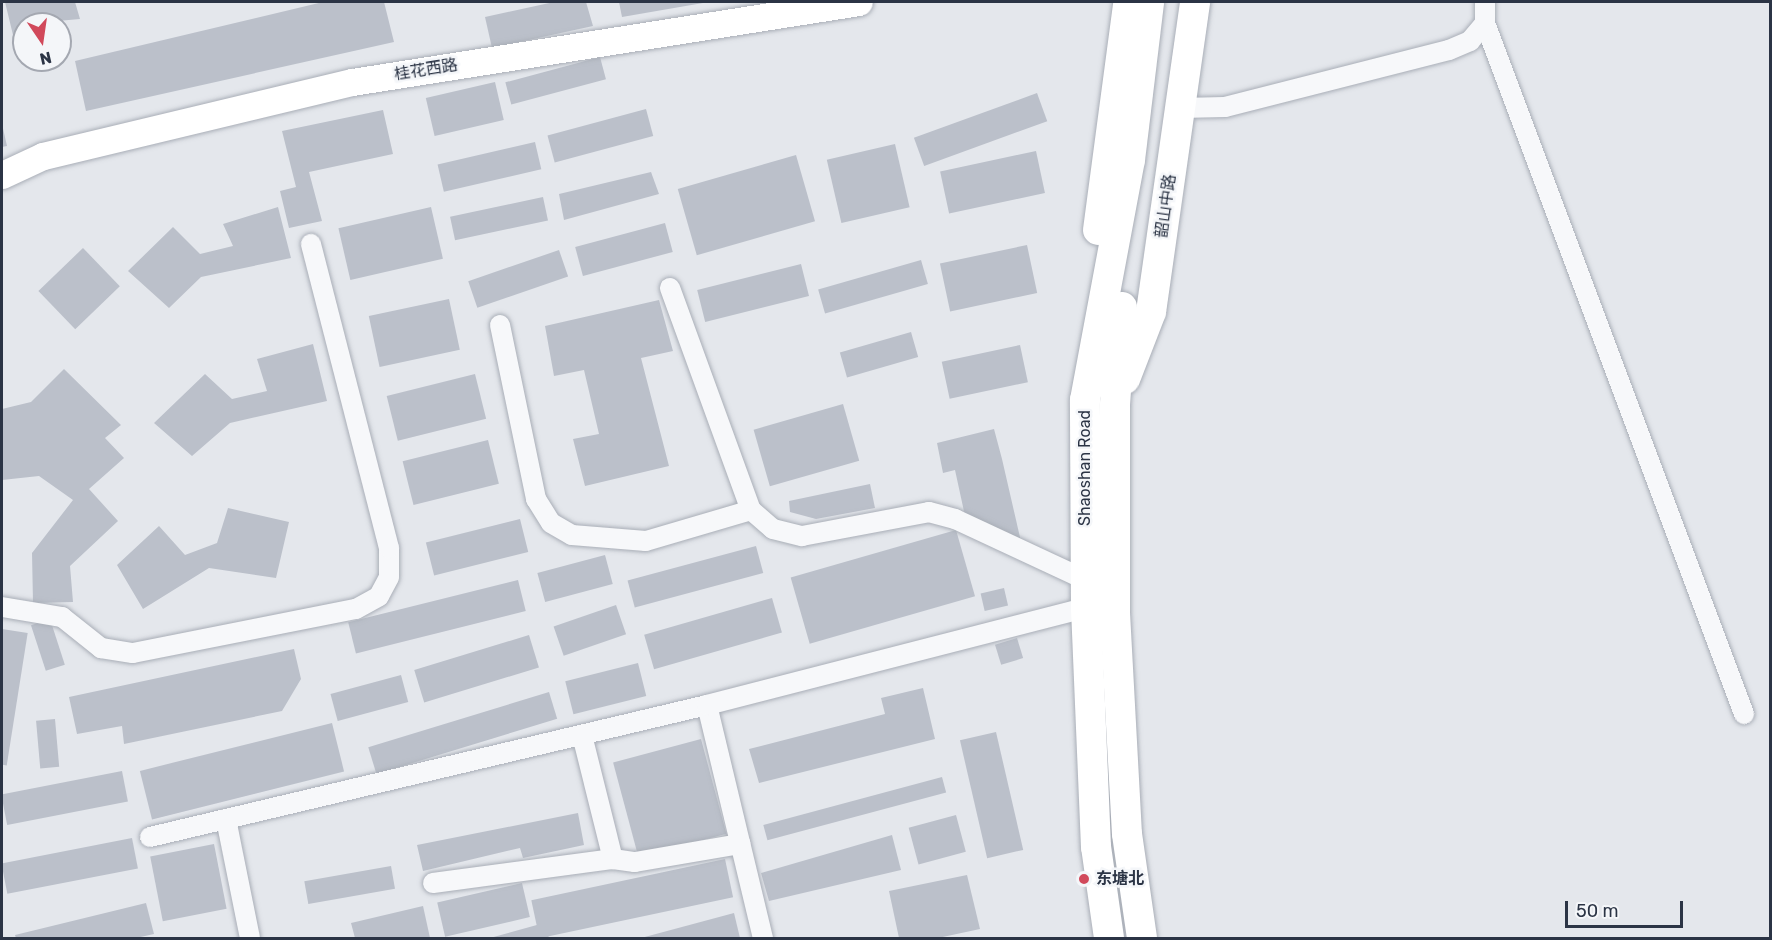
<!DOCTYPE html>
<html>
<head>
<meta charset="utf-8">
<style>
  body { margin:0 }
  #map { position:relative; width:1772px; height:940px; overflow:hidden; background:#e4e7ec; font-family:Rubik,"Noto Sans SC",sans-serif }
  div>[style] { position:absolute }
  [style*='--x'] { left:calc(var(--x)*1px); top:calc(var(--y)*1px); width:calc(var(--w)*1px); rotate:calc(var(--a)*1deg) }
  .building>* { inset:0; background:#bbc0ca; transform-origin:0 0 }
  .roads { filter:drop-shadow(0 0 2px #a9aeb7) drop-shadow(0 0 2px #a9aeb7) }
  .street>* { height:20px; margin:-10px; padding:0 10px; transform-origin:10px; border-radius:10px; background:#f7f8fa }
  .secondary>* { height:27px; margin:-13.5px; padding:0 13.5px; transform-origin:13.5px; border-radius:13.5px; background:#fff }
  .primary>* { height:30px; margin:-15px; padding:0 15px; transform-origin:15px; border-radius:15px; background:#fff }
  .dots>* { width:16px; height:16px; translate:-50% -50%; box-sizing:border-box; border:3px solid #f4f6f9; border-radius:50% }
  span { translate:-50% -50%; white-space:nowrap; text-align:center; line-height:1.15; -webkit-text-stroke:5px #f4f6f9; paint-order:stroke }
  .street-label { font-size:16px; color:#2b3445 }
  .poi-label { font-size:16px; color:#2b3445; font-weight:700 }
  .left { translate:0 -50%; text-align:left }
  .frame { position:absolute; inset:0; border:3px solid #2b3445; pointer-events:none }
  .north { position:absolute; left:12px; top:12px; width:60px; height:60px; box-sizing:border-box; background:#f4f6f9; border:2px solid #a4a8b1; border-radius:50%; rotate:167deg; font-size:16px; font-weight:700; line-height:24px; text-align:center; color:#2b3445 }
  .north::after { content:''; display:block; margin:auto; width:21px; height:27px; background:#d1495b; clip-path:polygon(50% 0,100% 100%,50% 72%,0 100%) }
  .scale { position:absolute; left:1565px; top:901px; width:118px; height:27px; box-sizing:border-box; border:3px solid #2b3445; border-top:0; padding-left:8px; font-size:18px; line-height:21px; white-space:nowrap; color:#2b3445; -webkit-text-stroke:4px #f4f6f9; paint-order:stroke }
</style>
</head>
<body>
<div id="map">
  <div class="building">
    <div style="clip-path:polygon(5px 2px,75px 2px,80px 19px,24px 24px,24px 32px,13px 35px)"></div>
    <div style="clip-path:polygon(323px 2px,384px 2px,394px 42px,86px 111px,75px 61px)"></div>
    <div style="clip-path:polygon(554px 2px,586px 2px,593px 26px,492px 48px,485px 17px)"></div>
    <div style="clip-path:polygon(619px 2px,703px 2px,703px 3px,622px 17px)"></div>
    <div style="left:600px;top:57px;width:23px;height:98px;rotate:75deg"></div>
    <div style="left:495px;top:82px;width:39px;height:71px;rotate:77deg"></div>
    <div style="left:1037px;top:93px;width:30px;height:131px;rotate:70deg"></div>
    <div style="left:646px;top:109px;width:28px;height:102px;rotate:75deg"></div>
    <div style="clip-path:polygon(383px 110px,393px 154px,309px 172px,322px 221px,289px 228px,280px 191px,296px 187px,282px 131px)"></div>
    <div style="clip-path:polygon(2px 124px,7px 146px,2px 147px)"></div>
    <div style="left:535px;top:142px;width:28px;height:100px;rotate:77deg"></div>
    <div style="left:895px;top:144px;width:65px;height:70px;rotate:77deg"></div>
    <div style="left:1036px;top:151px;width:43px;height:98px;rotate:78deg"></div>
    <div style="left:796px;top:155px;width:69px;height:123px;rotate:74deg"></div>
    <div style="clip-path:polygon(651px 172px,659px 194px,564px 220px,559px 194px)"></div>
    <div style="left:543px;top:197px;width:24px;height:95px;rotate:78deg"></div>
    <div style="clip-path:polygon(278px 207px,291px 258px,201px 277px,169px 308px,128px 271px,173px 227px,200px 254px,233px 246px,223px 224px)"></div>
    <div style="left:431px;top:207px;width:53px;height:95px;rotate:77deg"></div>
    <div style="left:665px;top:223px;width:30px;height:93px;rotate:75deg"></div>
    <div style="left:1027px;top:245px;width:49px;height:89px;rotate:78deg"></div>
    <div style="left:83px;top:248px;width:53px;height:62px;rotate:46deg"></div>
    <div style="left:559px;top:250px;width:28px;height:96px;rotate:71deg"></div>
    <div style="left:921px;top:260px;width:25px;height:107px;rotate:74deg"></div>
    <div style="left:801px;top:264px;width:33px;height:107px;rotate:76deg"></div>
    <div style="left:449px;top:299px;width:52px;height:82px;rotate:78deg"></div>
    <div style="clip-path:polygon(659px 300px,673px 351px,641px 358px,669px 466px,585px 486px,573px 439px,599px 434px,584px 370px,554px 376px,545px 326px)"></div>
    <div style="left:911px;top:332px;width:26px;height:74px;rotate:74deg"></div>
    <div style="clip-path:polygon(313px 344px,327px 401px,230px 423px,192px 456px,154px 423px,205px 374px,232px 399px,267px 391px,257px 359px)"></div>
    <div style="left:1020px;top:345px;width:38px;height:80px;rotate:78deg"></div>
    <div style="clip-path:polygon(64px 369px,121px 425px,105px 438px,124px 458px,89px 489px,118px 521px,70px 566px,73px 602px,33px 603px,32px 553px,73px 500px,39px 476px,2px 480px,2px 409px,31px 402px)"></div>
    <div style="left:475px;top:374px;width:46px;height:91px;rotate:76deg"></div>
    <div style="left:843px;top:404px;width:59px;height:93px;rotate:74deg"></div>
    <div style="clip-path:polygon(994px 429px,1002px 459px,1022px 546px,965px 516px,955px 470px,943px 473px,937px 443px)"></div>
    <div style="left:488px;top:440px;width:45px;height:88px;rotate:76deg"></div>
    <div style="clip-path:polygon(870px 484px,875px 508px,816px 519px,790px 512px,789px 501px)"></div>
    <div style="clip-path:polygon(228px 508px,289px 522px,276px 578px,209px 568px,143px 609px,117px 565px,159px 526px,185px 555px,217px 543px)"></div>
    <div style="left:520px;top:519px;width:34px;height:97px;rotate:76deg"></div>
    <div style="left:956px;top:530px;width:69px;height:172px;rotate:74deg"></div>
    <div style="left:756px;top:546px;width:28px;height:133px;rotate:75deg"></div>
    <div style="left:605px;top:555px;width:30px;height:70px;rotate:75deg"></div>
    <div style="left:518px;top:580px;width:32px;height:175px;rotate:76deg"></div>
    <div style="left:1004px;top:588px;width:18px;height:24px;rotate:77deg"></div>
    <div style="left:772px;top:598px;width:36px;height:133px;rotate:74deg"></div>
    <div style="left:616px;top:605px;width:31px;height:66px;rotate:71deg"></div>
    <div style="left:50px;top:619px;width:48px;height:20px;rotate:72deg"></div>
    <div style="left:2px;top:629px;width:26px;height:134px;rotate:9deg"></div>
    <div style="left:529px;top:635px;width:34px;height:120px;rotate:73deg"></div>
    <div style="left:1017px;top:638px;width:21px;height:23px;rotate:73deg"></div>
    <div style="clip-path:polygon(294px 649px,301px 679px,282px 711px,124px 744px,122px 726px,77px 734px,69px 697px)"></div>
    <div style="left:638px;top:663px;width:34px;height:75px;rotate:76deg"></div>
    <div style="left:401px;top:675px;width:28px;height:73px;rotate:75deg"></div>
    <div style="clip-path:polygon(923px 688px,935px 739px,759px 783px,749px 749px,885px 714px,881px 698px)"></div>
    <div style="left:549px;top:692px;width:28px;height:189px;rotate:73deg"></div>
    <div style="left:55px;top:719px;width:48px;height:19px;rotate:85deg"></div>
    <div style="left:332px;top:723px;width:50px;height:198px;rotate:76deg"></div>
    <div style="left:996px;top:732px;width:121px;height:37px;rotate:77deg"></div>
    <div style="left:701px;top:739px;width:98px;height:91px;rotate:75deg"></div>
    <div style="left:122px;top:771px;width:31px;height:123px;rotate:79deg"></div>
    <div style="left:942px;top:777px;width:16px;height:185px;rotate:75deg"></div>
    <div style="clip-path:polygon(578px 813px,584px 845px,523px 858px,520px 848px,423px 871px,417px 845px)"></div>
    <div style="left:956px;top:815px;width:38px;height:49px;rotate:75deg"></div>
    <div style="clip-path:polygon(892px 835px,901px 870px,769px 901px,761px 873px)"></div>
    <div style="left:132px;top:838px;width:31px;height:133px;rotate:79deg"></div>
    <div style="left:214px;top:844px;width:66px;height:65px;rotate:79deg"></div>
    <div style="left:725px;top:859px;width:39px;height:198px;rotate:78deg"></div>
    <div style="left:391px;top:866px;width:23px;height:88px;rotate:80deg"></div>
    <div style="clip-path:polygon(967px 875px,980px 929px,938px 938px,899px 938px,889px 891px)"></div>
    <div style="left:522px;top:883px;width:35px;height:87px;rotate:77deg"></div>
    <div style="clip-path:polygon(146px 903px,154px 934px,136px 938px,16px 938px,15px 935px)"></div>
    <div style="clip-path:polygon(423px 906px,430px 938px,355px 938px,351px 923px)"></div>
    <div style="clip-path:polygon(734px 913px,740px 938px,641px 938px)"></div>
    <div style="clip-path:polygon(544px 923px,549px 938px,490px 938px)"></div>
  </div>
  <div class="roads">
    <div class="street">
      <div style="--x:1485;--y:23;--w:738;--a:69.45"></div>
      <div style="--x:1180;--y:108;--w:45;--a:-1.3"></div>
      <div style="--x:1225;--y:107;--w:231;--a:-14.3"></div>
      <div style="--x:1449;--y:50;--w:23;--a:-23"></div>
      <div style="--x:1470;--y:41;--w:23;--a:-50"></div>
      <div style="--x:1485;--y:23;--w:21;--a:-90"></div>
      <div style="--x:670;--y:288;--w:236;--a:70"></div>
      <div style="--x:751;--y:510;--w:29;--a:41"></div>
      <div style="--x:773;--y:529;--w:30;--a:14"></div>
      <div style="--x:802;--y:536;--w:129;--a:-10.7"></div>
      <div style="--x:929;--y:512;--w:27;--a:15"></div>
      <div style="--x:955;--y:519;--w:145;--a:25"></div>
      <div style="--x:500;--y:325;--w:178;--a:78.3"></div>
      <div style="--x:536;--y:499;--w:28;--a:58"></div>
      <div style="--x:551;--y:523;--w:24;--a:30"></div>
      <div style="--x:572;--y:535;--w:74;--a:4.6"></div>
      <div style="--x:646;--y:541;--w:109;--a:-16.4"></div>
      <div style="--x:2;--y:607;--w:61;--a:9.5"></div>
      <div style="--x:62;--y:617;--w:50;--a:38.5"></div>
      <div style="--x:101;--y:648;--w:32;--a:9"></div>
      <div style="--x:133;--y:653;--w:227;--a:-11.2"></div>
      <div style="--x:356;--y:609;--w:26;--a:-29"></div>
      <div style="--x:379;--y:596;--w:21;--a:-62"></div>
      <div style="--x:389;--y:577;--w:29;--a:-90"></div>
      <div style="--x:389;--y:548;--w:314;--a:-104.4"></div>
      <div style="--x:707;--y:705;--w:240;--a:76.5"></div>
      <div style="--x:582;--y:735;--w:128;--a:76"></div>
      <div style="--x:226;--y:819;--w:121;--a:78.6"></div>
      <div style="--x:150;--y:837;--w:572;--a:-13.33"></div>
      <div style="--x:707;--y:705;--w:391;--a:-14.4"></div>
      <div style="--x:433;--y:883;--w:182;--a:-7.6"></div>
      <div style="--x:613;--y:859;--w:22;--a:8"></div>
      <div style="--x:635;--y:862;--w:107;--a:-9.7"></div>
    </div>
    <div class="secondary">
      <div style="--x:2;--y:175;--w:45;--a:-24.9"></div>
      <div style="--x:43;--y:156;--w:318;--a:-13.5"></div>
      <div style="--x:352;--y:82;--w:513;--a:-8.97"></div>
    </div>
    <div class="primary">
      <div style="--x:1098;--y:230;--w:228;--a:-82.4"></div>
      <div style="--x:1122;--y:307;--w:97;--a:94.1"></div>
      <div style="--x:1115;--y:404;--w:209;--a:90"></div>
      <div style="--x:1115;--y:613;--w:221;--a:86.9"></div>
      <div style="--x:1127;--y:834;--w:105;--a:81.8"></div>
      <div style="--x:1125;--y:379;--w:72;--a:-68.8"></div>
      <div style="--x:1151;--y:312;--w:313;--a:-81.9"></div>
      <div style="--x:1109;--y:938;--w:92;--a:-98.1"></div>
      <div style="--x:1096;--y:847;--w:239;--a:-92.4"></div>
      <div style="--x:1086;--y:608;--w:208;--a:-90.3"></div>
      <div style="--x:1085;--y:400;--w:244;--a:-79.4"></div>
      <div style="--x:1130;--y:160;--w:159;--a:-83.1"></div>
    </div>
  </div>
  <div class="dots">
    <div style="left:1084px;top:879px;background:#d1495b"></div>
  </div>
  <div class="street-label">
    <span style="left:426px;top:70px;rotate:-9deg">桂花西路</span>
    <span style="left:1166px;top:206px;rotate:-82deg">韶山中路</span>
    <span style="left:1085px;top:468px;rotate:-90deg">Shaoshan Road</span>
  </div>
  <div class="poi-label">
    <span class="left" style="left:1096px;top:879px">东塘北</span>
  </div>
  <div class="frame"></div>
  <div class="north">N</div>
  <div class="scale">50 m</div>
</div>
</body>
</html>
